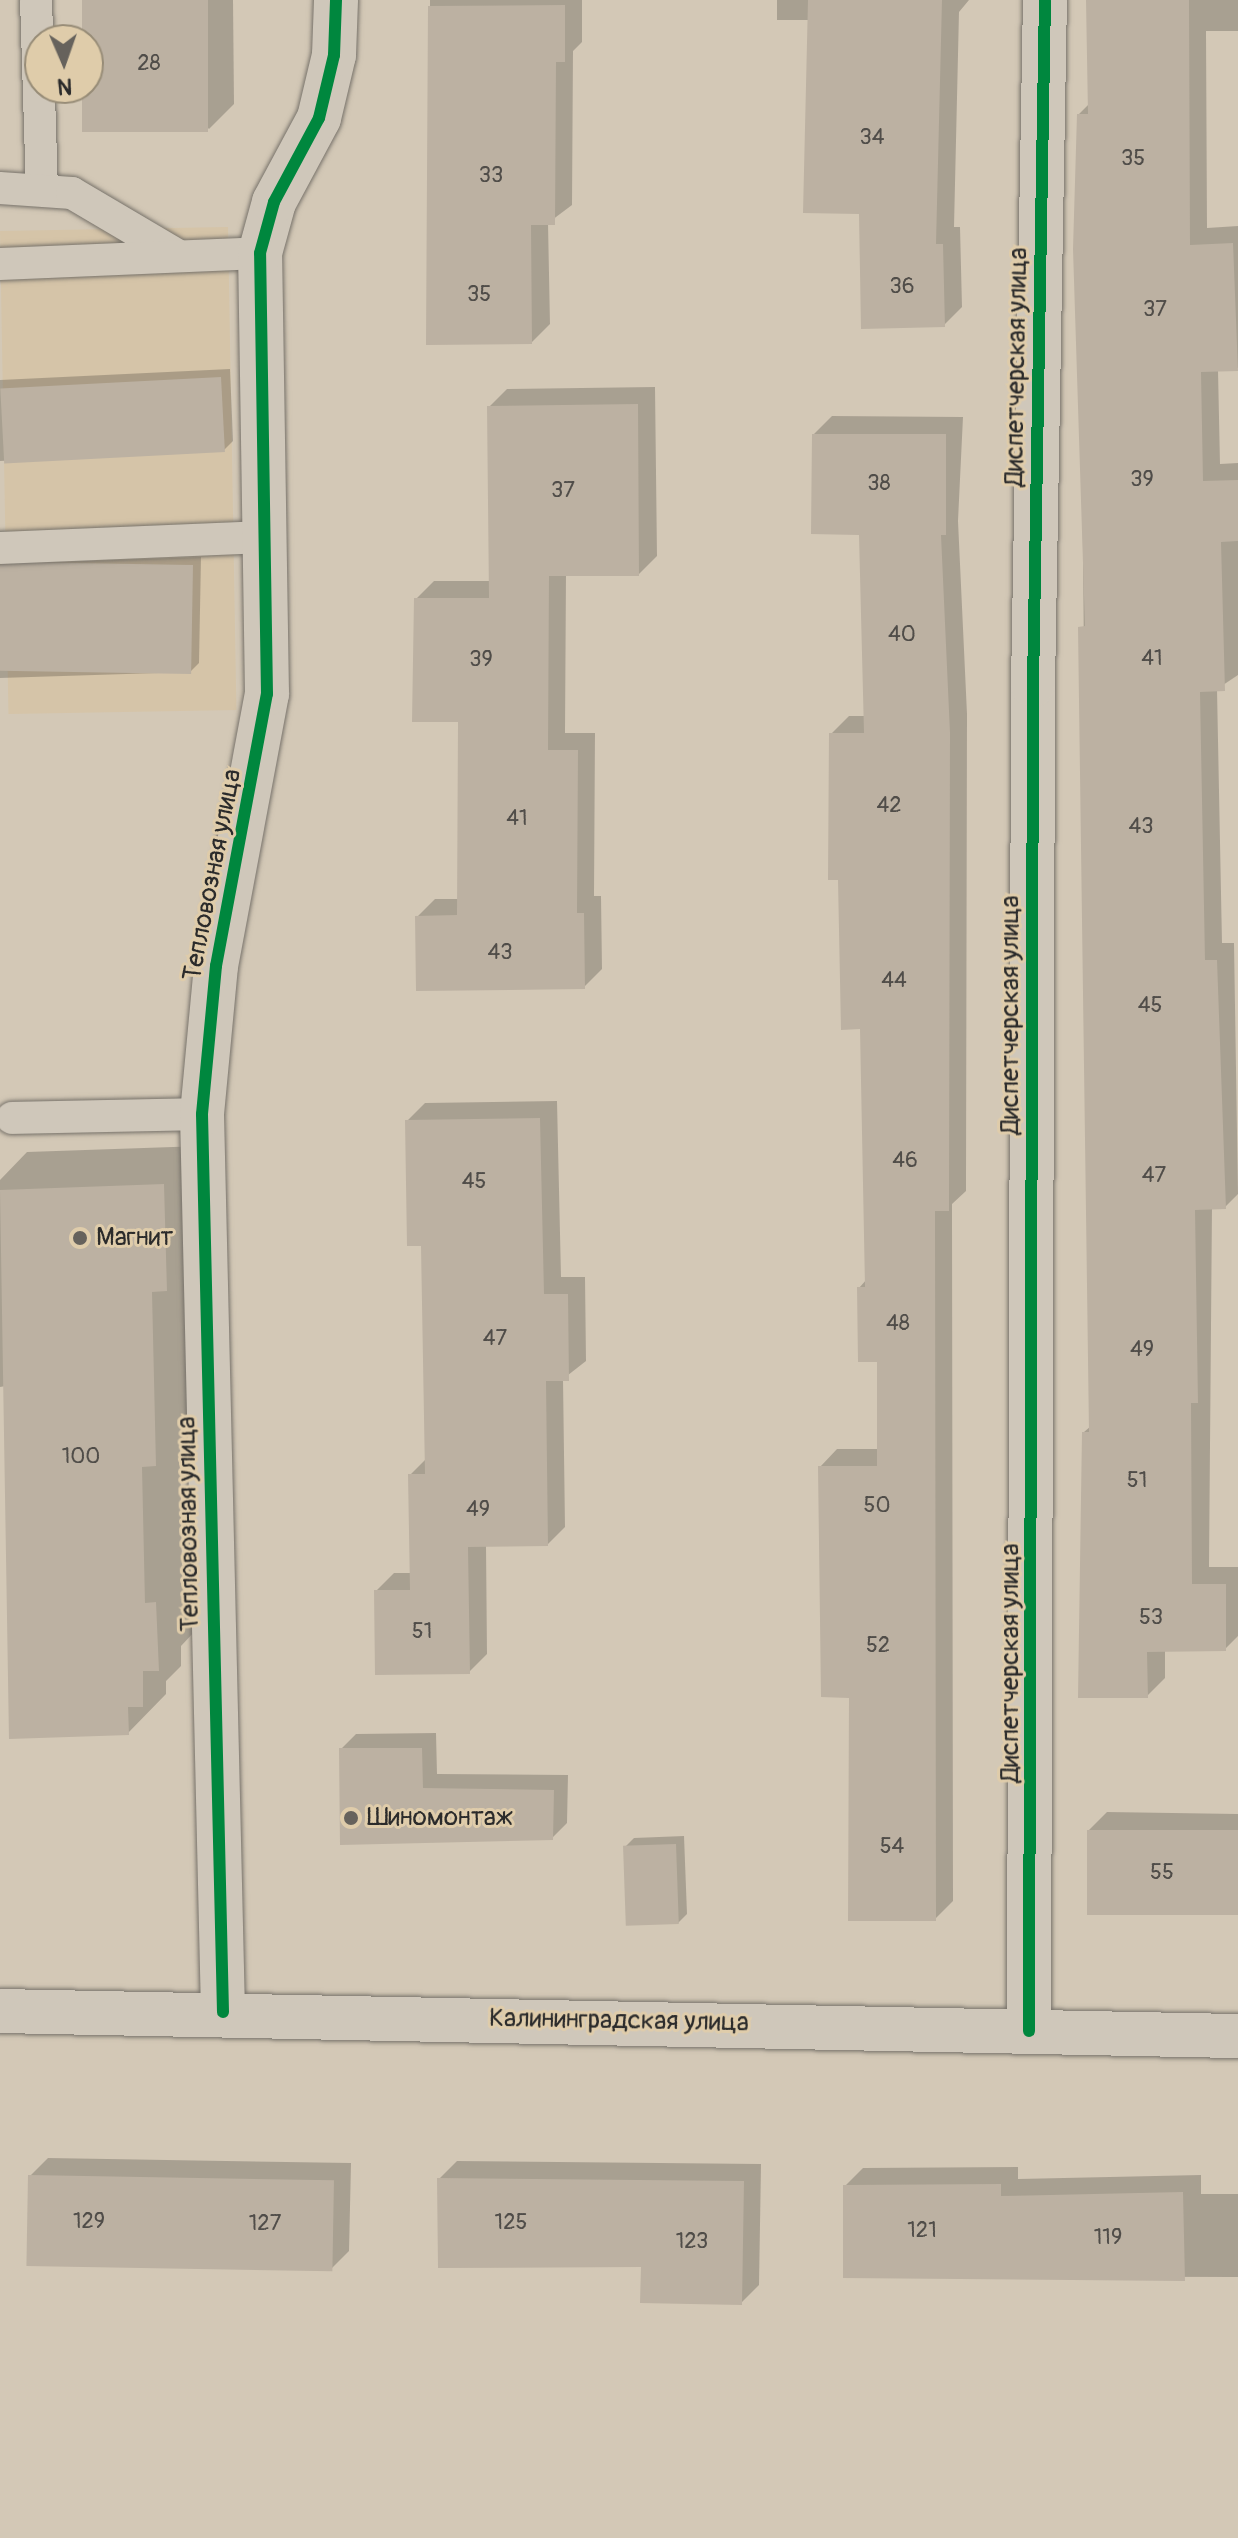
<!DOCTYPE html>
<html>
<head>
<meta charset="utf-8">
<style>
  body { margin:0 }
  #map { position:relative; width:1238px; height:2538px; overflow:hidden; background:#d3c8b6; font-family:Pangolin,sans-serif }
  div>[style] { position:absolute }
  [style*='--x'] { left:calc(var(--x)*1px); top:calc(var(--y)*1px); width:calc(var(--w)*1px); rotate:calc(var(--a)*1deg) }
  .built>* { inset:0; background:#d5c4a8; transform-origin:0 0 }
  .shadow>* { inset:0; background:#0003 }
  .building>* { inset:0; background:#bcb1a2; transform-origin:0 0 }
  .roads { filter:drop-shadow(0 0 2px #77726a) drop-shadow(0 0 2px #77726a) }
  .lane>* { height:32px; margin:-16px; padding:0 16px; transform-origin:16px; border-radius:16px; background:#cfc7ba }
  .street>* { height:44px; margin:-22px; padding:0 22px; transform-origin:22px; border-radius:22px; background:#cfc7ba }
  .secondary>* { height:44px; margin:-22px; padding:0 22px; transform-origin:22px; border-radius:22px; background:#cfc7ba }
  .cycleway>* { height:12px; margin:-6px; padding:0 6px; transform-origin:6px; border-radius:6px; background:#00873e }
  .dots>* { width:22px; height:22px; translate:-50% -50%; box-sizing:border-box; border:4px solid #dfccaa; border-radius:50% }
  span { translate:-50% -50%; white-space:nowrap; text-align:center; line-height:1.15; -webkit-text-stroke:6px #dfccaa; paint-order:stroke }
  .number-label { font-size:22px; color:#504d49 }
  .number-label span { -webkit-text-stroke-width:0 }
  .street-label { font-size:26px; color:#2b2b2b }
  .poi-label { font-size:26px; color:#2b2b2b }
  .left { translate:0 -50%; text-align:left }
  .north { position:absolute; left:24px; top:24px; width:80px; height:80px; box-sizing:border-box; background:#dfccaa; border:2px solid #978c77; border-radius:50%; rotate:178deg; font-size:22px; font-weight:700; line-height:32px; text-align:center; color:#2b2b2b }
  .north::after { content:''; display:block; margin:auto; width:28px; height:36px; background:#66625c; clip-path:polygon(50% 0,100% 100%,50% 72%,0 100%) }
</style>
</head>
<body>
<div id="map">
  <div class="built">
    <div style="left:228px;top:227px;width:483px;height:228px;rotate:89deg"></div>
  </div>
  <div class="shadow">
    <div style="clip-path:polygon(84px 0,233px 0,234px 104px,209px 129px)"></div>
    <div style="clip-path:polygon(430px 0,582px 0,582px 42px,573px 51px,572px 205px,548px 223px,550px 324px,532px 342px,428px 343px)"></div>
    <div style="clip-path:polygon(777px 0,969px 0,959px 12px,954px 227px,960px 227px,962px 307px,944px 325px,861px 212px,810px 20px,777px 20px)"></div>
    <div style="clip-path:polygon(1090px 0,1238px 0,1238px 31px,1206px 31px,1207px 228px,1238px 226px,1238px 368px,1218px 370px,1220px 464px,1238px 463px,1238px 675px,1217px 689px,1222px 943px,1234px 943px,1238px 1194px,1225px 1207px,1212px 1207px,1209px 1567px,1238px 1567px,1238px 1636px,1225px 1649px,1165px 1649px,1165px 1678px,1147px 1696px,1084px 1432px,1091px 1426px,1079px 114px,1090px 103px)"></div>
    <div style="clip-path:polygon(230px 369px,233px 441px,224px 450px,0 461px,0 380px)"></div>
    <div style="clip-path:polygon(655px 387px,657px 556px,639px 574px,566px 574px,565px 733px,595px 733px,594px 896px,601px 896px,602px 969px,584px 987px,417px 917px,435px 899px,459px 899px,460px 720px,416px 599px,434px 581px,491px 581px,489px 407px,507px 389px)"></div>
    <div style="clip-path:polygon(832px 416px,963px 417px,958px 521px,967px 714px,966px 1191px,952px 1204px,953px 1901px,935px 1919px,851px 1696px,820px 1467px,837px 1449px,879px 1449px,879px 1360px,859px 1288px,867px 1279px,862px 1027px,840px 878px,831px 734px,849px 716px,865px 716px,861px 533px,814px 434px)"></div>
    <div style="clip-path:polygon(201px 557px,199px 663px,190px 672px,0 678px,0 564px)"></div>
    <div style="clip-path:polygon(557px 1101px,561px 1277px,585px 1277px,586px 1361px,563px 1379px,565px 1527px,548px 1544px,486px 1545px,487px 1654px,469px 1672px,376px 1591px,394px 1573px,412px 1573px,410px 1475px,427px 1458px,423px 1244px,407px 1121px,425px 1103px)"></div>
    <div style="clip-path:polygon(202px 1146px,194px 1426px,180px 1440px,182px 1565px,194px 1565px,196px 1630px,181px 1646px,181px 1666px,166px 1681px,166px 1694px,128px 1733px,6px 1386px,0 1387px,0 1180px,27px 1152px)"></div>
    <div style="clip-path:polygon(436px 1733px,437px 1774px,568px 1775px,567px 1823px,552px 1838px,342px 1842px,341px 1749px,356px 1734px)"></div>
    <div style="clip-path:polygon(1107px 1812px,1238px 1814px,1238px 1914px,1089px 1830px)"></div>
    <div style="clip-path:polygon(684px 1836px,687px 1914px,678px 1923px,625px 1847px,634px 1838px)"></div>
    <div style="clip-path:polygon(48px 2158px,351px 2163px,349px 2251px,331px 2269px,30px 2176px)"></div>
    <div style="clip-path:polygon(457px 2161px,761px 2164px,759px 2285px,741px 2303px,643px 2265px,439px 2179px)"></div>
    <div style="clip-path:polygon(1018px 2167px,1018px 2179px,1201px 2175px,1201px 2194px,1238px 2194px,1238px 2277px,845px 2276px,845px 2186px,863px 2168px)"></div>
  </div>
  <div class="building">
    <div style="left:82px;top:0;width:126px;height:132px"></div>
    <div style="clip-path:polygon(808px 0,942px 0,936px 244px,943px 244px,945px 327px,861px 329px,859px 214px,803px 213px)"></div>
    <div style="clip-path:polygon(1086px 0,1189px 0,1190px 245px,1233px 243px,1238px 371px,1201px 372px,1203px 481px,1238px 480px,1238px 541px,1221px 542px,1225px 691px,1200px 692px,1205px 960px,1217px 960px,1226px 1209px,1195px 1210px,1198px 1403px,1191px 1403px,1192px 1584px,1226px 1584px,1226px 1651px,1147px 1652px,1148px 1698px,1078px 1698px,1082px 1432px,1089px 1432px,1078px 627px,1085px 626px,1073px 249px,1077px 114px,1088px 114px)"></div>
    <div style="clip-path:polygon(565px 5px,565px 62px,556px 62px,555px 225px,531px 225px,532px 344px,426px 345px,428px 6px)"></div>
    <div style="left:221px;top:377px;width:75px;height:221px;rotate:87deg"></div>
    <div style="clip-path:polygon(638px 404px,639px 576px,549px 576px,548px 750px,578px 750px,577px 913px,584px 913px,585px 989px,416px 991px,415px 916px,457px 915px,458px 722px,412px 722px,414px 598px,489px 598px,487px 406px)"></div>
    <div style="clip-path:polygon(812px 434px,946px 434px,946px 535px,941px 535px,950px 733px,949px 1211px,935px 1211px,936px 1921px,848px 1921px,849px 1698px,821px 1697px,818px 1466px,877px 1466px,877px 1362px,858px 1362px,857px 1287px,865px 1287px,860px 1029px,841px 1030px,838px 880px,828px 880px,829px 733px,864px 733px,859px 535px,811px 534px)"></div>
    <div style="left:193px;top:565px;width:109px;height:193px;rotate:91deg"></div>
    <div style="clip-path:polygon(540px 1118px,544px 1294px,568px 1294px,569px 1381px,546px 1381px,548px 1546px,468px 1547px,470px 1674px,375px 1675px,374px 1590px,410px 1590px,408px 1474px,425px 1474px,421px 1246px,407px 1246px,405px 1120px)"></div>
    <div style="clip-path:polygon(164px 1184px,167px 1291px,152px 1292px,156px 1466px,142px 1467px,145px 1603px,156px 1602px,159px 1671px,143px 1671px,143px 1707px,128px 1707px,129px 1735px,9px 1739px,0 1190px)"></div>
    <div style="clip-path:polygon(339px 1748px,422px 1748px,423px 1788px,554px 1790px,553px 1840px,340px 1845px)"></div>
    <div style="left:1087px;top:1830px;width:151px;height:85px"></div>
    <div style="left:676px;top:1844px;width:80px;height:53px;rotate:88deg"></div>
    <div style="left:28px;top:2175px;width:306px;height:91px;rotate:1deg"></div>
    <div style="clip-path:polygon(437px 2178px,744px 2181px,742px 2305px,640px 2303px,641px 2267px,438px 2268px)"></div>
    <div style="clip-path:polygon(1001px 2184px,1001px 2196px,1183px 2192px,1185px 2281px,843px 2278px,843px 2185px)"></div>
  </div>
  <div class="roads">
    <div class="lane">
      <div style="--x:36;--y:0;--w:186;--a:88.2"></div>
      <div style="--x:0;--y:188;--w:72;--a:4"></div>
      <div style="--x:72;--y:193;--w:124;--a:30.5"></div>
      <div style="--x:0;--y:264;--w:260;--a:-2.4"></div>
      <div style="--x:0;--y:548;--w:267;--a:-2.4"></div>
      <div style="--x:12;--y:1118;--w:190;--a:-1.2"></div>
    </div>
    <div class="street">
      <div style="--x:223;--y:2012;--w:898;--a:-91.34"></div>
      <div style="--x:202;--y:1114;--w:149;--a:-84.6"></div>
      <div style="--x:216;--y:966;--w:277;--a:-79.4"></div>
      <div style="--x:267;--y:694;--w:441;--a:-90.9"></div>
      <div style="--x:260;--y:253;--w:53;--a:-74.6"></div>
      <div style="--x:274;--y:202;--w:95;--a:-61.8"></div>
      <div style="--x:319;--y:118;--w:65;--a:-76.6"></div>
      <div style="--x:334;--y:55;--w:55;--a:-87.9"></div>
      <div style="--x:1029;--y:2031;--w:1346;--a:-89.83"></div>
      <div style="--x:1033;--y:685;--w:685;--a:-89"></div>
    </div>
    <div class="secondary">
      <div style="--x:0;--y:2011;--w:1238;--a:1.16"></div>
    </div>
  </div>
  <div class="cycleway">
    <div style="--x:223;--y:2012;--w:898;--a:-91.34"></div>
    <div style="--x:202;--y:1114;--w:149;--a:-84.6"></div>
    <div style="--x:216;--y:966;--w:277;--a:-79.4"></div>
    <div style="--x:267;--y:694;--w:441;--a:-90.9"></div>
    <div style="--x:260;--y:253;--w:53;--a:-74.6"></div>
    <div style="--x:274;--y:202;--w:95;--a:-61.8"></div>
    <div style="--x:319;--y:118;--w:65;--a:-76.6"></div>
    <div style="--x:334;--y:55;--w:55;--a:-87.9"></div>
    <div style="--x:1029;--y:2031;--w:1346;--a:-89.83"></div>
    <div style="--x:1033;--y:685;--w:685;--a:-89"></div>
  </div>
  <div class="dots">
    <div style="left:80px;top:1238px;background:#66625c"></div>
    <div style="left:351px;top:1818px;background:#66625c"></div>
  </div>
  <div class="number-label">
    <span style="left:149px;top:64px">28</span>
    <span style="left:872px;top:138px">34</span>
    <span style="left:1133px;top:159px">35</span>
    <span style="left:491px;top:176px">33</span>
    <span style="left:902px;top:287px">36</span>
    <span style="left:479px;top:295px">35</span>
    <span style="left:1155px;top:310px">37</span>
    <span style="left:1142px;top:480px">39</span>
    <span style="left:879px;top:484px">38</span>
    <span style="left:563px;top:491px">37</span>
    <span style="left:902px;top:635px">40</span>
    <span style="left:1152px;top:659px">41</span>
    <span style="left:481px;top:660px">39</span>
    <span style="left:889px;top:806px">42</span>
    <span style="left:517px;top:819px">41</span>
    <span style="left:1141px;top:827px">43</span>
    <span style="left:500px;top:953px">43</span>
    <span style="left:894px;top:981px">44</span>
    <span style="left:1150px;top:1006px">45</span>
    <span style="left:905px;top:1161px">46</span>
    <span style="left:1154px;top:1176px">47</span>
    <span style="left:474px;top:1182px">45</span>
    <span style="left:898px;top:1324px">48</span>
    <span style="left:495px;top:1339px">47</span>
    <span style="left:1142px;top:1350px">49</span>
    <span style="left:81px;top:1457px">100</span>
    <span style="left:1137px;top:1481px">51</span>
    <span style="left:877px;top:1506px">50</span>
    <span style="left:478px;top:1510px">49</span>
    <span style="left:1151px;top:1618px">53</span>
    <span style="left:422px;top:1632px">51</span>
    <span style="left:878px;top:1646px">52</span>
    <span style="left:892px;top:1847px">54</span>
    <span style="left:1162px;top:1873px">55</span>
    <span style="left:89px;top:2222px">129</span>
    <span style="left:511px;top:2223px">125</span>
    <span style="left:265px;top:2224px">127</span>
    <span style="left:922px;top:2231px">121</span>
    <span style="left:1108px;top:2238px">119</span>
    <span style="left:692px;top:2242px">123</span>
  </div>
  <div class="street-label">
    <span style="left:1017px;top:367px;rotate:-89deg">Диспетчерская улица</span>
    <span style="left:213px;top:875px;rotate:-79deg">Тепловозная улица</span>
    <span style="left:1011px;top:1015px;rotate:-90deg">Диспетчерская улица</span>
    <span style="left:189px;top:1524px;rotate:-91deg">Тепловозная улица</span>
    <span style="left:1011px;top:1663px;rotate:-90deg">Диспетчерская улица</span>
    <span style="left:619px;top:2021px;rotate:1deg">Калининградская улица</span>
  </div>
  <div class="poi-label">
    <span class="left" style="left:96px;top:1238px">Магнит</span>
    <span class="left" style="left:367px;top:1818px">Шиномонтаж</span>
  </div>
  <div class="north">N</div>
</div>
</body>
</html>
